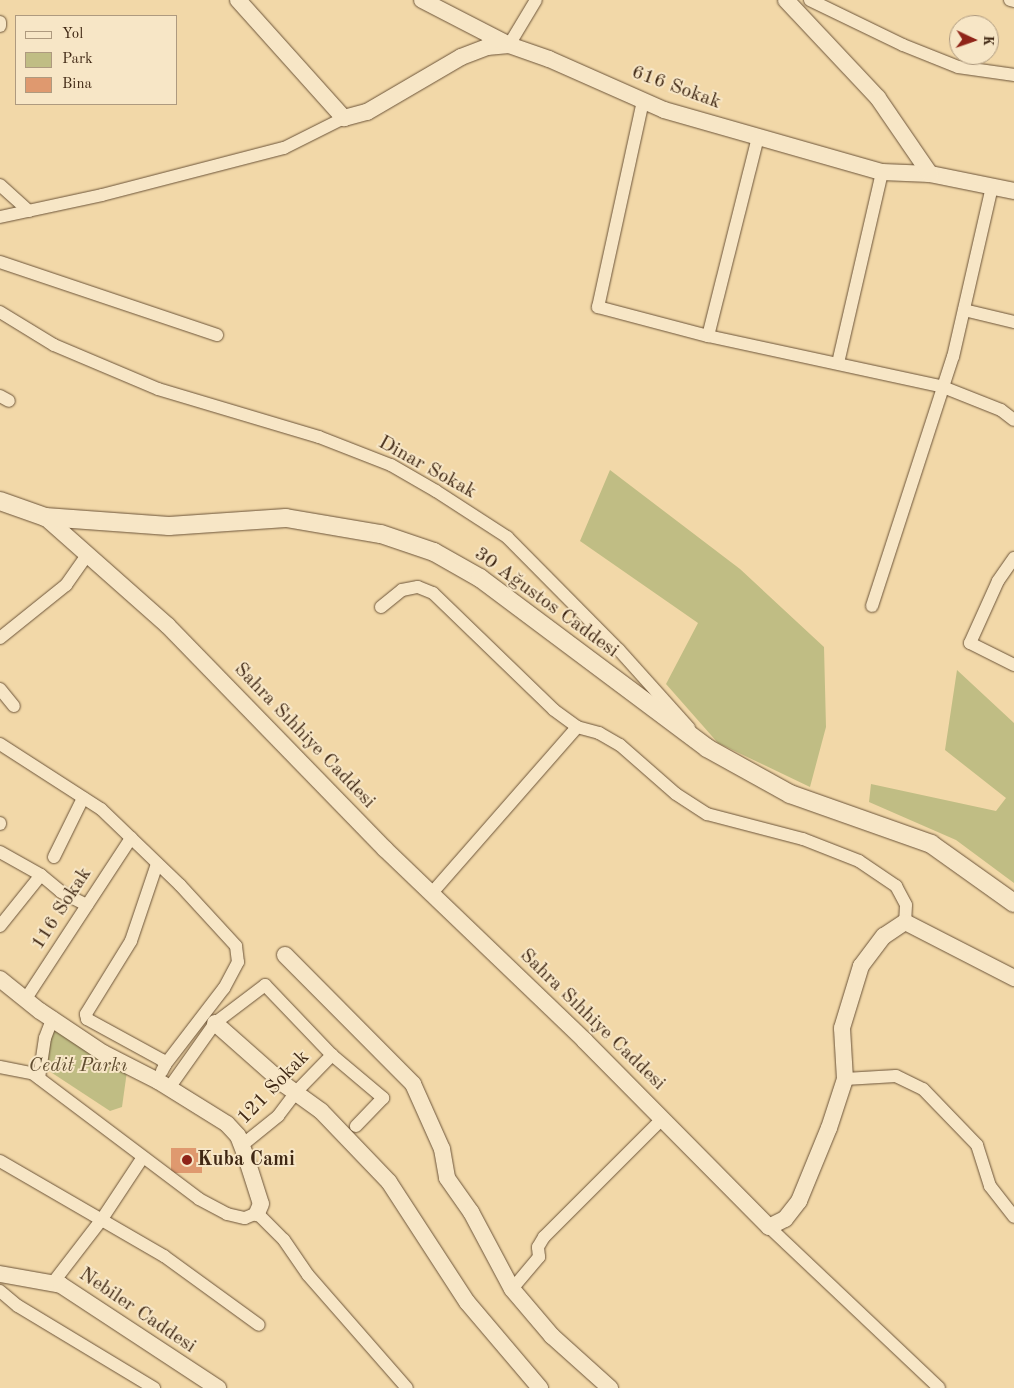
<!DOCTYPE html>
<html>
<head>
<meta charset="utf-8">
<style>
  body { margin:0 }
  #map { position:relative; width:1014px; height:1388px; overflow:hidden; background:#f2d8a8; font-family:"Old Standard TT",serif }
  div>[style] { position:absolute }
  [style*='--x'] { left:calc(var(--x)*1px); top:calc(var(--y)*1px); width:calc(var(--w)*1px); rotate:calc(var(--a)*1deg) }
  .green>* { inset:0; background:#c0bd84 }
  .building>* { inset:0; background:#df996f; transform-origin:0 0 }
  .roads { filter:drop-shadow(0 0 1px #6c5439) drop-shadow(0 0 1px #6c5439) }
  .minor>* { height:12px; margin:-6px; padding:0 6px; transform-origin:6px; border-radius:6px; background:#f7e6c6 }
  .tertiary>* { height:16px; margin:-8px; padding:0 8px; transform-origin:8px; border-radius:8px; background:#f7e6c6 }
  .secondary>* { height:18px; margin:-9px; padding:0 9px; transform-origin:9px; border-radius:9px; background:#f7e6c6 }
  .dots>* { width:14px; height:14px; translate:-50% -50%; box-sizing:border-box; border:2px solid #f7e6c6; border-radius:50% }
  span { translate:-50% -50%; white-space:nowrap; text-align:center; line-height:1.15; -webkit-text-stroke:4px #f7e6c6; paint-order:stroke }
  .street-label { font-size:20px; color:#402814 }
  .park-label { font-size:20px; color:#604d30; font-style:italic }
  .poi-label { font-size:20px; color:#402814; font-weight:700 }
  .left { translate:0 -50%; text-align:left }
  .legend { position:absolute; left:15px; top:15px; width:162px; height:90px; box-sizing:border-box; background:#f7e6c6; border:1px solid #ae9a7f; margin:0; padding:6px 9px; list-style:none; font-size:15px; color:#402814 }
  .legend li { display:flex; align-items:center; gap:10px; height:25px }
  .legend b { width:25px; border:1px solid #ae9a7f }
  .north { position:absolute; left:949px; top:15px; width:50px; height:50px; box-sizing:border-box; background:#f7e6c6; border:1px solid #ae9a7f; border-radius:50%; rotate:93deg; font-size:14px; font-weight:700; line-height:20px; text-align:center; color:#402814 }
  .north::after { content:''; display:block; margin:auto; width:18px; height:22px; background:#8f2418; clip-path:polygon(50% 0,100% 100%,50% 72%,0 100%) }
</style>
</head>
<body>
<div id="map">
  <div class="green">
    <div style="clip-path:polygon(610px 470px,740px 569px,824px 647px,826px 727px,810px 787px,718px 743px,666px 684px,698px 623px,580px 541px)"></div>
    <div style="clip-path:polygon(957px 670px,1014px 723px,1014px 883px,956px 840px,869px 802px,871px 784px,996px 811px,1006px 798px,945px 750px)"></div>
    <div style="clip-path:polygon(54px 1025px,127px 1071px,122px 1107px,110px 1111px,43px 1067px)"></div>
  </div>
  <div class="building">
    <div style="left:171px;top:1148px;width:31px;height:25px"></div>
  </div>
  <div class="roads">
    <div class="minor">
      <div style="--x:810;--y:0;--w:103;--a:25.8"></div>
      <div style="--x:903;--y:45;--w:59;--a:21.8"></div>
      <div style="--x:958;--y:67;--w:57;--a:8.1"></div>
      <div style="--x:1010;--y:0;--w:4;--a:14"></div>
      <div style="--x:0;--y:22;--w:4;--a:90"></div>
      <div style="--x:509;--y:45;--w:52;--a:-59"></div>
      <div style="--x:643;--y:101;--w:211;--a:102.3"></div>
      <div style="--x:598;--y:307;--w:114;--a:14.8"></div>
      <div style="--x:758;--y:137;--w:205;--a:104.1"></div>
      <div style="--x:708;--y:336;--w:240;--a:12.2"></div>
      <div style="--x:943;--y:387;--w:32;--a:-72"></div>
      <div style="--x:953;--y:357;--w:174;--a:-77.1"></div>
      <div style="--x:0;--y:185;--w:39;--a:42"></div>
      <div style="--x:0;--y:217;--w:104;--a:-12.2"></div>
      <div style="--x:102;--y:195;--w:188;--a:-14.5"></div>
      <div style="--x:284;--y:148;--w:67;--a:-26.6"></div>
      <div style="--x:0;--y:262;--w:229;--a:18.6"></div>
      <div style="--x:964;--y:310;--w:51;--a:13.5"></div>
      <div style="--x:0;--y:312;--w:63;--a:31.4"></div>
      <div style="--x:54;--y:345;--w:113;--a:22.9"></div>
      <div style="--x:158;--y:389;--w:168;--a:16.6"></div>
      <div style="--x:319;--y:437;--w:77;--a:21.3"></div>
      <div style="--x:391;--y:465;--w:52;--a:30"></div>
      <div style="--x:436;--y:491;--w:85;--a:32.9"></div>
      <div style="--x:507;--y:537;--w:159;--a:45.3"></div>
      <div style="--x:619;--y:650;--w:105;--a:48.1"></div>
      <div style="--x:838;--y:363;--w:196;--a:-77"></div>
      <div style="--x:0;--y:396;--w:10;--a:29"></div>
      <div style="--x:1014;--y:558;--w:28;--a:125"></div>
      <div style="--x:998;--y:581;--w:68;--a:114.3"></div>
      <div style="--x:970;--y:643;--w:49;--a:26.6"></div>
      <div style="--x:872;--y:606;--w:230;--a:-72"></div>
      <div style="--x:943;--y:387;--w:62;--a:21.6"></div>
      <div style="--x:1001;--y:410;--w:16;--a:38"></div>
      <div style="--x:381;--y:607;--w:27;--a:-39"></div>
      <div style="--x:402;--y:590;--w:16;--a:-11"></div>
      <div style="--x:418;--y:587;--w:16;--a:22"></div>
      <div style="--x:433;--y:593;--w:168;--a:44"></div>
      <div style="--x:554;--y:710;--w:29;--a:36"></div>
      <div style="--x:0;--y:638;--w:85;--a:-38.8"></div>
      <div style="--x:66;--y:585;--w:37;--a:-55"></div>
      <div style="--x:0;--y:689;--w:22;--a:51"></div>
      <div style="--x:0;--y:744;--w:120;--a:32.8"></div>
      <div style="--x:101;--y:809;--w:110;--a:43.9"></div>
      <div style="--x:180;--y:885;--w:83;--a:47.4"></div>
      <div style="--x:236;--y:946;--w:16;--a:83"></div>
      <div style="--x:238;--y:962;--w:30;--a:118"></div>
      <div style="--x:224;--y:988;--w:97;--a:127.5"></div>
      <div style="--x:0;--y:824;--w:1;--a:-90"></div>
      <div style="--x:0;--y:852;--w:47;--a:29.3"></div>
      <div style="--x:41;--y:875;--w:26;--a:40"></div>
      <div style="--x:61;--y:892;--w:29;--a:27"></div>
      <div style="--x:54;--y:857;--w:66;--a:-63.8"></div>
      <div style="--x:157;--y:864;--w:81;--a:108.7"></div>
      <div style="--x:131;--y:941;--w:86;--a:121.7"></div>
      <div style="--x:86;--y:1014;--w:5;--a:79"></div>
      <div style="--x:87;--y:1019;--w:85;--a:28.7"></div>
      <div style="--x:162;--y:1060;--w:6;--a:59"></div>
      <div style="--x:165;--y:1065;--w:7;--a:117"></div>
      <div style="--x:431;--y:894;--w:222;--a:-48.8"></div>
      <div style="--x:577;--y:727;--w:23;--a:15"></div>
      <div style="--x:599;--y:733;--w:24;--a:30"></div>
      <div style="--x:620;--y:745;--w:74;--a:41.2"></div>
      <div style="--x:676;--y:794;--w:37;--a:33"></div>
      <div style="--x:707;--y:814;--w:99;--a:14.6"></div>
      <div style="--x:803;--y:839;--w:60;--a:21.4"></div>
      <div style="--x:859;--y:861;--w:45;--a:34"></div>
      <div style="--x:896;--y:886;--w:21;--a:62"></div>
      <div style="--x:906;--y:905;--w:17;--a:93"></div>
      <div style="--x:0;--y:926;--w:65;--a:-51.2"></div>
      <div style="--x:25;--y:1000;--w:194;--a:-56.8"></div>
      <div style="--x:0;--y:1067;--w:33;--a:11"></div>
      <div style="--x:32;--y:1073;--w:209;--a:37"></div>
      <div style="--x:199;--y:1199;--w:32;--a:28"></div>
      <div style="--x:227;--y:1214;--w:18;--a:13"></div>
      <div style="--x:245;--y:1218;--w:13;--a:-23"></div>
      <div style="--x:257;--y:1213;--w:38;--a:45"></div>
      <div style="--x:284;--y:1240;--w:42;--a:55.6"></div>
      <div style="--x:308;--y:1275;--w:150;--a:48.8"></div>
      <div style="--x:39;--y:1078;--w:40;--a:-81.5"></div>
      <div style="--x:45;--y:1038;--w:22;--a:-69"></div>
      <div style="--x:845;--y:1079;--w:51;--a:-3.4"></div>
      <div style="--x:896;--y:1076;--w:30;--a:26"></div>
      <div style="--x:923;--y:1089;--w:78;--a:46"></div>
      <div style="--x:977;--y:1145;--w:43;--a:72.4"></div>
      <div style="--x:990;--y:1186;--w:39;--a:52"></div>
      <div style="--x:169;--y:1088;--w:80;--a:-54.7"></div>
      <div style="--x:215;--y:1023;--w:63;--a:-37.2"></div>
      <div style="--x:265;--y:985;--w:97;--a:46.3"></div>
      <div style="--x:332;--y:1055;--w:67;--a:40.1"></div>
      <div style="--x:383;--y:1098;--w:39;--a:134"></div>
      <div style="--x:241;--y:1146;--w:48;--a:-39"></div>
      <div style="--x:278;--y:1116;--w:30;--a:-53"></div>
      <div style="--x:296;--y:1092;--w:52;--a:-45.8"></div>
      <div style="--x:0;--y:1161;--w:190;--a:30.1"></div>
      <div style="--x:164;--y:1256;--w:117;--a:36"></div>
      <div style="--x:769;--y:1227;--w:234;--a:43.4"></div>
      <div style="--x:52;--y:1284;--w:82;--a:-52.4"></div>
      <div style="--x:102;--y:1219;--w:74;--a:-56.5"></div>
      <div style="--x:512;--y:1289;--w:42;--a:-49.8"></div>
      <div style="--x:539;--y:1257;--w:10;--a:-96"></div>
      <div style="--x:538;--y:1247;--w:12;--a:-59"></div>
      <div style="--x:544;--y:1237;--w:168;--a:-45"></div>
      <div style="--x:0;--y:1291;--w:23;--a:40"></div>
      <div style="--x:18;--y:1306;--w:159;--a:31.1"></div>
    </div>
    <div class="tertiary">
      <div style="--x:238;--y:0;--w:159;--a:48.1"></div>
      <div style="--x:344;--y:118;--w:24;--a:-15"></div>
      <div style="--x:367;--y:112;--w:109;--a:-30.3"></div>
      <div style="--x:461;--y:57;--w:28;--a:-21"></div>
      <div style="--x:487;--y:47;--w:22;--a:-5"></div>
      <div style="--x:422;--y:0;--w:98;--a:27.3"></div>
      <div style="--x:509;--y:45;--w:42;--a:19.3"></div>
      <div style="--x:549;--y:59;--w:126;--a:23.9"></div>
      <div style="--x:664;--y:110;--w:227;--a:15.9"></div>
      <div style="--x:882;--y:172;--w:48;--a:2.4"></div>
      <div style="--x:930;--y:174;--w:86;--a:11.4"></div>
      <div style="--x:786;--y:0;--w:134;--a:46.8"></div>
      <div style="--x:878;--y:98;--w:92;--a:55.6"></div>
      <div style="--x:45;--y:517;--w:164;--a:41.5"></div>
      <div style="--x:168;--y:626;--w:311;--a:45.8"></div>
      <div style="--x:385;--y:849;--w:276;--a:43.8"></div>
      <div style="--x:584;--y:1040;--w:263;--a:45.3"></div>
      <div style="--x:769;--y:1227;--w:18;--a:-27"></div>
      <div style="--x:785;--y:1219;--w:23;--a:-52"></div>
      <div style="--x:799;--y:1201;--w:79;--a:-67.7"></div>
      <div style="--x:829;--y:1128;--w:52;--a:-71.9"></div>
      <div style="--x:845;--y:1079;--w:51;--a:-93.4"></div>
      <div style="--x:842;--y:1028;--w:65;--a:-73"></div>
      <div style="--x:861;--y:966;--w:38;--a:-53"></div>
      <div style="--x:884;--y:936;--w:25;--a:-34"></div>
      <div style="--x:905;--y:922;--w:123;--a:27.2"></div>
      <div style="--x:285;--y:955;--w:182;--a:45.2"></div>
      <div style="--x:413;--y:1084;--w:71;--a:66"></div>
      <div style="--x:442;--y:1149;--w:29;--a:80"></div>
      <div style="--x:447;--y:1178;--w:42;--a:54.8"></div>
      <div style="--x:471;--y:1212;--w:87;--a:62"></div>
      <div style="--x:512;--y:1289;--w:62;--a:49.6"></div>
      <div style="--x:552;--y:1336;--w:78;--a:41.9"></div>
      <div style="--x:0;--y:979;--w:51;--a:38.7"></div>
      <div style="--x:40;--y:1011;--w:76;--a:33.7"></div>
      <div style="--x:103;--y:1053;--w:62;--a:27"></div>
      <div style="--x:158;--y:1081;--w:81;--a:31.9"></div>
      <div style="--x:227;--y:1124;--w:16;--a:47"></div>
      <div style="--x:238;--y:1136;--w:19;--a:69"></div>
      <div style="--x:245;--y:1154;--w:52;--a:72.3"></div>
      <div style="--x:261;--y:1204;--w:10;--a:114"></div>
      <div style="--x:215;--y:1023;--w:94;--a:41.5"></div>
      <div style="--x:285;--y:1085;--w:44;--a:35.8"></div>
      <div style="--x:321;--y:1111;--w:98;--a:46.2"></div>
      <div style="--x:389;--y:1182;--w:143;--a:57"></div>
      <div style="--x:467;--y:1302;--w:113;--a:49.7"></div>
      <div style="--x:0;--y:1274;--w:62;--a:10.2"></div>
      <div style="--x:61;--y:1285;--w:188;--a:33.3"></div>
    </div>
    <div class="secondary">
      <div style="--x:0;--y:501;--w:48;--a:19.6"></div>
      <div style="--x:45;--y:517;--w:124;--a:4.2"></div>
      <div style="--x:169;--y:526;--w:117;--a:-3.9"></div>
      <div style="--x:286;--y:518;--w:96;--a:9.6"></div>
      <div style="--x:381;--y:534;--w:56;--a:18.8"></div>
      <div style="--x:434;--y:552;--w:53;--a:29.5"></div>
      <div style="--x:480;--y:578;--w:284;--a:36.8"></div>
      <div style="--x:707;--y:748;--w:95;--a:29"></div>
      <div style="--x:790;--y:794;--w:150;--a:19.5"></div>
      <div style="--x:931;--y:844;--w:102;--a:35.4"></div>
    </div>
  </div>
  <div class="dots">
    <div style="left:187px;top:1160px;background:#8f2418"></div>
  </div>
  <div class="street-label">
    <span style="left:676px;top:88px;rotate:20deg">616 Sokak</span>
    <span style="left:427px;top:468px;rotate:29deg">Dinar Sokak</span>
    <span style="left:546px;top:603px;rotate:36deg">30 Ağustos Caddesi</span>
    <span style="left:304px;top:736px;rotate:46deg">Sahra Sıhhiye Caddesi</span>
    <span style="left:62px;top:909px;rotate:-57deg">116 Sokak</span>
    <span style="left:592px;top:1020px;rotate:44deg">Sahra Sıhhiye Caddesi</span>
    <span style="left:274px;top:1088px;rotate:-46deg">121 Sokak</span>
    <span style="left:137px;top:1311px;rotate:34deg">Nebiler Caddesi</span>
  </div>
  <div class="park-label">
    <span style="left:78px;top:1066px">Cedit Parkı</span>
  </div>
  <div class="poi-label">
    <span class="left" style="left:197px;top:1160px">Kuba Cami</span>
  </div>
  <ul class="legend">
  <li><b style="height:6px;background:#f7e6c6"></b>Yol</li>
  <li><b style="height:14px;background:#c0bd84"></b>Park</li>
  <li><b style="height:14px;background:#df996f"></b>Bina</li>
  </ul>
  <div class="north">K</div>
</div>
</body>
</html>
